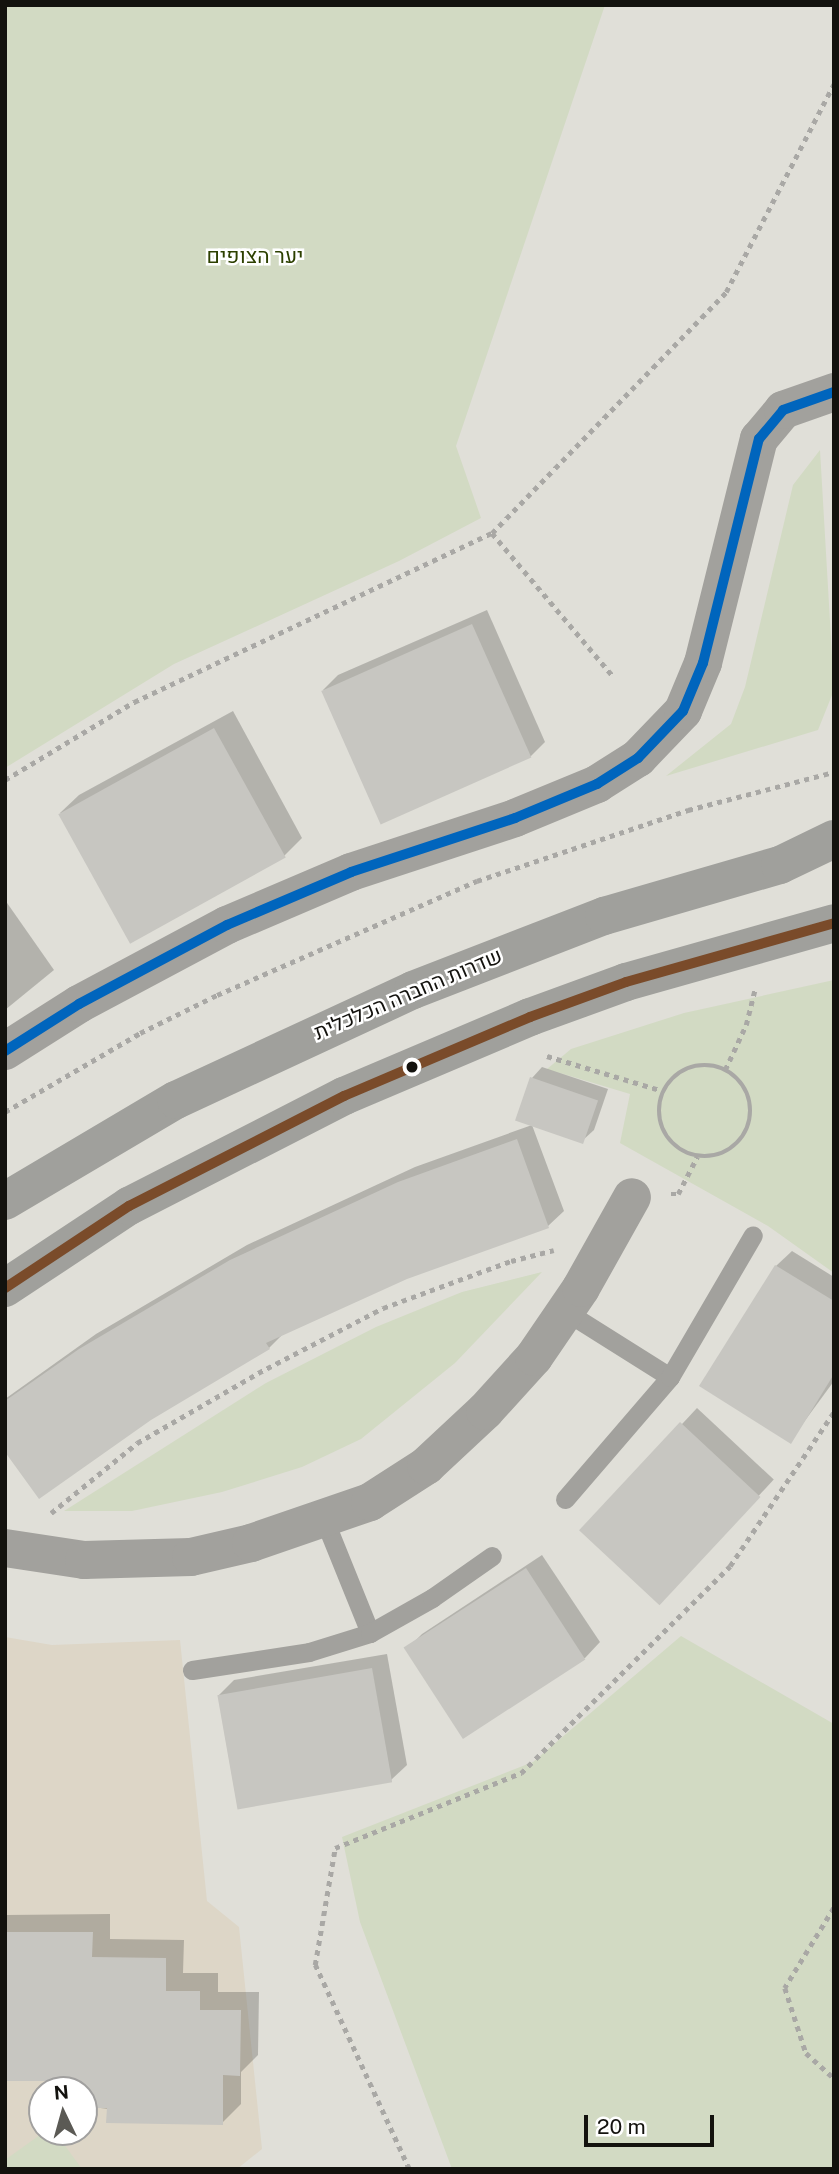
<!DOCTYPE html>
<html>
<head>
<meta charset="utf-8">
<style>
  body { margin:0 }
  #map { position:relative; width:839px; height:2174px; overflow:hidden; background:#e0dfd8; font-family:"Public Sans",Heebo,sans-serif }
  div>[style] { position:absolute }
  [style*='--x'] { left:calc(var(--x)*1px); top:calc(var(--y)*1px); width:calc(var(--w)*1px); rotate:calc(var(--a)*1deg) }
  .education>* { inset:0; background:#ddd6c7 }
  .green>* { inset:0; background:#d2dac3 }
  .shadow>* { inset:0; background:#0003; transform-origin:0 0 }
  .building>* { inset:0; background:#c7c6c1; transform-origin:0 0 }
  .path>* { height:4.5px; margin-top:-2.25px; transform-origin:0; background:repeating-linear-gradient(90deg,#a9a8a5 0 5px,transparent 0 10px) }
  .path>.ring { margin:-2.25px; padding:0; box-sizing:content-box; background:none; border:4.5px solid #a9a8a5; border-radius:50% }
  .lane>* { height:19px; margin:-9.5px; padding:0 9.5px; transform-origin:9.5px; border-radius:9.5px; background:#a2a19d }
  .street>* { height:38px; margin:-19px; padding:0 19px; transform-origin:19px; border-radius:19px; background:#a2a19d }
  .secondary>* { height:38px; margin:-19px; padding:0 19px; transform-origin:19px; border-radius:19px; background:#a0a09c }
  .bus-1>* { height:10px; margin:-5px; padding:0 5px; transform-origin:5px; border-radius:5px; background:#7a4b2a }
  .bus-2>* { height:10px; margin:-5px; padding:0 5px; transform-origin:5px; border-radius:5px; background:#0065bd }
  .dots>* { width:19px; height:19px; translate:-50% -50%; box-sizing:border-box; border:4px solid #fff; border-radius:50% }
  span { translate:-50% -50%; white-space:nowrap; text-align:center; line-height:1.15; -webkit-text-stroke:5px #fff; paint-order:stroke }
  .park-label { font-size:21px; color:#2d4000 }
  .street-label { font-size:21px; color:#13120e }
  .frame { position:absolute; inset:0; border:7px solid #13120e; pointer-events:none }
  .north { position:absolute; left:28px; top:2076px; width:70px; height:70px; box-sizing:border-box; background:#fff; border:2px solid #a1a09f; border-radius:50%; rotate:355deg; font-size:19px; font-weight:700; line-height:28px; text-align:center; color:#13120e }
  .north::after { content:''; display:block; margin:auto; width:24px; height:32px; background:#5b5a55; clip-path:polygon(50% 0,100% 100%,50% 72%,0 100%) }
  .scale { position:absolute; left:584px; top:2115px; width:130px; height:32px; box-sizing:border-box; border:4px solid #13120e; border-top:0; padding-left:9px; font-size:21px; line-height:24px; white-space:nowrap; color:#13120e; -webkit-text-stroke:5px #fff; paint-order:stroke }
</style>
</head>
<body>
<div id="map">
  <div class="education">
    <div style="clip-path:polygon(evenodd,5px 1637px,52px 1645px,180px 1640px,207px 1901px,239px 1927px,262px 2149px,237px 2169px,5px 2169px,5px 1637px,42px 2090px,84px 2090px,84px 2132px,42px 2132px,42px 2090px)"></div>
  </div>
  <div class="green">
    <div style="clip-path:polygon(5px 5px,605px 5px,456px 446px,481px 518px,399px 561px,174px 664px,5px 768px)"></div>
    <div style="clip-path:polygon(820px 450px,834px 690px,818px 730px,666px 776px,731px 724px,745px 687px,793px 485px)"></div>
    <div style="clip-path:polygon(834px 980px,834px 1273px,768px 1226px,620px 1143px,630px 1094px,547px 1069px,571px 1049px,684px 1013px)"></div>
    <div style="clip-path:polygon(542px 1272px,455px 1363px,361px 1439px,302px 1467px,222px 1492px,132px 1511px,64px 1511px,266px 1383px,376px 1327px,462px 1292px)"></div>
    <div style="clip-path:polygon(681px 1636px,834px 1724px,834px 2169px,452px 2169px,360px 1922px,342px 1837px,533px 1762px)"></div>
    <div style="clip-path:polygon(44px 2132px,55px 2132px,82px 2169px,5px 2169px,5px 2160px)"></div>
  </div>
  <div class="shadow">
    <div style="clip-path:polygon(487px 610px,545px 742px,530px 757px,323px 690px,338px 675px)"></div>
    <div style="clip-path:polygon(233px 711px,302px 838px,284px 856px,60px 813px,79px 795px)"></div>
    <div style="clip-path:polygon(5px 900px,54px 970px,5px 1010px)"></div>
    <div style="clip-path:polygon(542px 1067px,608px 1089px,594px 1130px,583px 1140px,532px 1078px)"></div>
    <div style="clip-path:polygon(532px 1125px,564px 1211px,548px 1226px,406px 1278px,283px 1334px,269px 1348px,5px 1449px,5px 1399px,96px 1334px,247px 1245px,415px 1167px)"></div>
    <div style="clip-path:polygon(792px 1251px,834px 1277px,834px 1381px,790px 1441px,776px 1266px)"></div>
    <div style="left:697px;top:1408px;width:105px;height:168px;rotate:43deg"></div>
    <div style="clip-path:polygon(542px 1555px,600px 1642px,585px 1658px,407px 1649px,422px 1634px)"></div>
    <div style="clip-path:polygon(387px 1654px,407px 1765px,391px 1780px,218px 1696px,234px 1680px)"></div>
    <div style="clip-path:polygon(110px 1914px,110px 1939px,184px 1940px,183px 1973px,218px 1973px,218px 1992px,259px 1992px,258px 2055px,241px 2072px,241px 2104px,222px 2123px,84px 2106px,84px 2090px,62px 2090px,62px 2080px,5px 2079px,5px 1915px)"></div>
  </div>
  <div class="building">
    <div style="left:472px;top:624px;width:146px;height:165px;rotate:66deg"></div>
    <div style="left:214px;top:728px;width:148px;height:178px;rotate:61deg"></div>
    <div style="left:530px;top:1077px;width:72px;height:46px;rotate:19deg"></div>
    <div style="clip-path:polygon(517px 1139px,549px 1228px,407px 1279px,266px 1343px,270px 1349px,151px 1420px,39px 1499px,5px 1452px,5px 1401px,79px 1349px,230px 1260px,398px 1182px)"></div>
    <div style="clip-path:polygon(775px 1265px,834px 1301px,834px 1374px,791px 1444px,699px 1386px)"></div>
    <div style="left:680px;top:1422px;width:110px;height:148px;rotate:43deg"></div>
    <div style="left:526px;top:1568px;width:109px;height:146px;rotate:57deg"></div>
    <div style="left:372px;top:1668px;width:116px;height:157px;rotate:80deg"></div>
    <div style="clip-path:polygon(5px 1932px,93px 1932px,92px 1957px,166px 1958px,166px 1991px,200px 1991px,200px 2010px,241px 2010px,240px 2076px,223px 2075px,223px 2125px,106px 2123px,107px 2108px,84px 2108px,84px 2090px,60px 2090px,60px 2081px,5px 2081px)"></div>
  </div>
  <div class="path">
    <div style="--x:492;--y:533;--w:186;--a:49.8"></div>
    <div style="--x:5;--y:780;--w:151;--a:-31.2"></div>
    <div style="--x:134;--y:702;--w:396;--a:-25.3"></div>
    <div style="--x:492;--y:533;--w:336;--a:-45.8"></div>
    <div style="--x:726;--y:292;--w:234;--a:-62.6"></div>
    <div style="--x:547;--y:1056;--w:121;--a:16.8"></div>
    <div class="ring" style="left:659px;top:1065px;width:87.5px;height:87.5px"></div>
    <div style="--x:725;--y:1070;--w:50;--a:-65"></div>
    <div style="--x:746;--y:1025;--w:37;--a:-76"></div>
    <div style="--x:5;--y:1112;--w:156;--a:-30.3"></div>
    <div style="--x:140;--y:1033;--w:86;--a:-26.3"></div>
    <div style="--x:217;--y:995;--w:284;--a:-23.7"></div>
    <div style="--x:477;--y:881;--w:223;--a:-18.6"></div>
    <div style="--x:688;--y:810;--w:151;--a:-14.6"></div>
    <div style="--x:671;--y:1194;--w:7;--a:0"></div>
    <div style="--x:678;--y:1194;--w:42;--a:-62.8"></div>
    <div style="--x:51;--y:1513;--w:111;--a:-39.1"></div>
    <div style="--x:137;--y:1443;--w:140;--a:-30"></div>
    <div style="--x:258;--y:1373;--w:141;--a:-27.5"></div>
    <div style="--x:383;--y:1308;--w:136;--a:-20.2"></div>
    <div style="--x:511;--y:1261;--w:44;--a:-14.3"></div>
    <div style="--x:834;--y:1908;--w:94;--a:121.5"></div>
    <div style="--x:785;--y:1988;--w:68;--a:72.1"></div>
    <div style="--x:806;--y:2053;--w:38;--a:42"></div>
    <div style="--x:409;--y:2169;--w:225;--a:-114.7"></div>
    <div style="--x:315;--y:1965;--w:119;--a:-80.3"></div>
    <div style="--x:335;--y:1848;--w:201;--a:-22"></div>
    <div style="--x:521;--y:1773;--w:294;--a:-44.7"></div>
    <div style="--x:730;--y:1566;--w:186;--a:-56"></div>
  </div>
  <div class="lane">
    <div style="--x:565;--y:1311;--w:124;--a:32.2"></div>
    <div style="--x:565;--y:1499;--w:161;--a:-49.3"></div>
    <div style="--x:670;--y:1377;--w:164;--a:-59.7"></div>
    <div style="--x:324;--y:1519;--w:123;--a:68"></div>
    <div style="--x:192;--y:1670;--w:118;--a:-8.7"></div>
    <div style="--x:309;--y:1652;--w:64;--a:-17.3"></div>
    <div style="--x:370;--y:1633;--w:71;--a:-29.4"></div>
    <div style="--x:432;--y:1598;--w:73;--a:-35"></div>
  </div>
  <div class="street">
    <div style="--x:5;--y:1051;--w:88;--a:-32.4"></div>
    <div style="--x:79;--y:1004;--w:168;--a:-28.1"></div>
    <div style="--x:227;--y:925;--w:135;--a:-23.1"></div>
    <div style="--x:351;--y:872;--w:173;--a:-18.2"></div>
    <div style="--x:515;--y:818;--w:89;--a:-22.5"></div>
    <div style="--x:597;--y:784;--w:49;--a:-32.4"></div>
    <div style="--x:638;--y:758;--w:65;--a:-46.2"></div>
    <div style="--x:683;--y:711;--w:52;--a:-67.4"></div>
    <div style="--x:703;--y:663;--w:231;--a:-76"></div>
    <div style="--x:759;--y:439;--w:38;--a:-50"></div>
    <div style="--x:783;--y:410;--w:54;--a:-19.4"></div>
    <div style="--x:5;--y:1548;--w:80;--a:8.6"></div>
    <div style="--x:84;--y:1560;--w:107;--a:-1.6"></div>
    <div style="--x:191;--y:1557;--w:62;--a:-13.1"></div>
    <div style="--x:251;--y:1543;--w:126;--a:-19"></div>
    <div style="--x:370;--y:1502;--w:67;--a:-32.7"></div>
    <div style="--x:426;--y:1466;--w:81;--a:-43"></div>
    <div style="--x:485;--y:1411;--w:73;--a:-47.8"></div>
    <div style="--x:534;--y:1357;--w:83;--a:-55.7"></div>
    <div style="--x:581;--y:1288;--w:104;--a:-60.7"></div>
  </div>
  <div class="secondary">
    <div style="--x:5;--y:1201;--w:199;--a:-30.6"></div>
    <div style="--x:176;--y:1100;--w:261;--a:-24.9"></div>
    <div style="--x:413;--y:990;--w:205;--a:-21.2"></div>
    <div style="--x:604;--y:916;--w:183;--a:-16.2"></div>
    <div style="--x:780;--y:865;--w:60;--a:-25.7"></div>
    <div style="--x:5;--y:1288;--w:149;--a:-33.5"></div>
    <div style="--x:129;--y:1206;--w:242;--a:-27.1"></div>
    <div style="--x:344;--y:1096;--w:202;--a:-23"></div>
    <div style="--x:530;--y:1017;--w:102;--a:-20"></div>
    <div style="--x:626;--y:982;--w:216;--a:-15.8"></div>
  </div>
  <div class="bus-1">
    <div style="--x:5;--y:1288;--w:149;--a:-33.5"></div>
    <div style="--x:129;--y:1206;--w:242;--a:-27.1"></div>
    <div style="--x:344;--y:1096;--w:202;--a:-23"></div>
    <div style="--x:530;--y:1017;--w:102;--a:-20"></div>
    <div style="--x:626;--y:982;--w:216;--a:-15.8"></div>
  </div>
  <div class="bus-2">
    <div style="--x:5;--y:1051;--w:88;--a:-32.4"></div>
    <div style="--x:79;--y:1004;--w:168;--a:-28.1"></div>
    <div style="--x:227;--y:925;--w:135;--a:-23.1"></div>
    <div style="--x:351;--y:872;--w:173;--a:-18.2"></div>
    <div style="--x:515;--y:818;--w:89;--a:-22.5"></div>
    <div style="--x:597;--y:784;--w:49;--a:-32.4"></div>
    <div style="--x:638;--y:758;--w:65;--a:-46.2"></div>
    <div style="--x:683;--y:711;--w:52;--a:-67.4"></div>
    <div style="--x:703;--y:663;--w:231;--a:-76"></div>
    <div style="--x:759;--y:439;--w:38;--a:-50"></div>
    <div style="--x:783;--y:410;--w:54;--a:-19.4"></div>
  </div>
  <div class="dots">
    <div style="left:412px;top:1067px;background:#13120e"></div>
  </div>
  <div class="park-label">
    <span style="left:255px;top:256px">יער הצופים</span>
  </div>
  <div class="street-label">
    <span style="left:408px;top:994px;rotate:-23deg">שדרות החברה הכלכלית</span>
  </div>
  <div class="frame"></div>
  <div class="north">N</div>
  <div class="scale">20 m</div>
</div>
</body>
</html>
